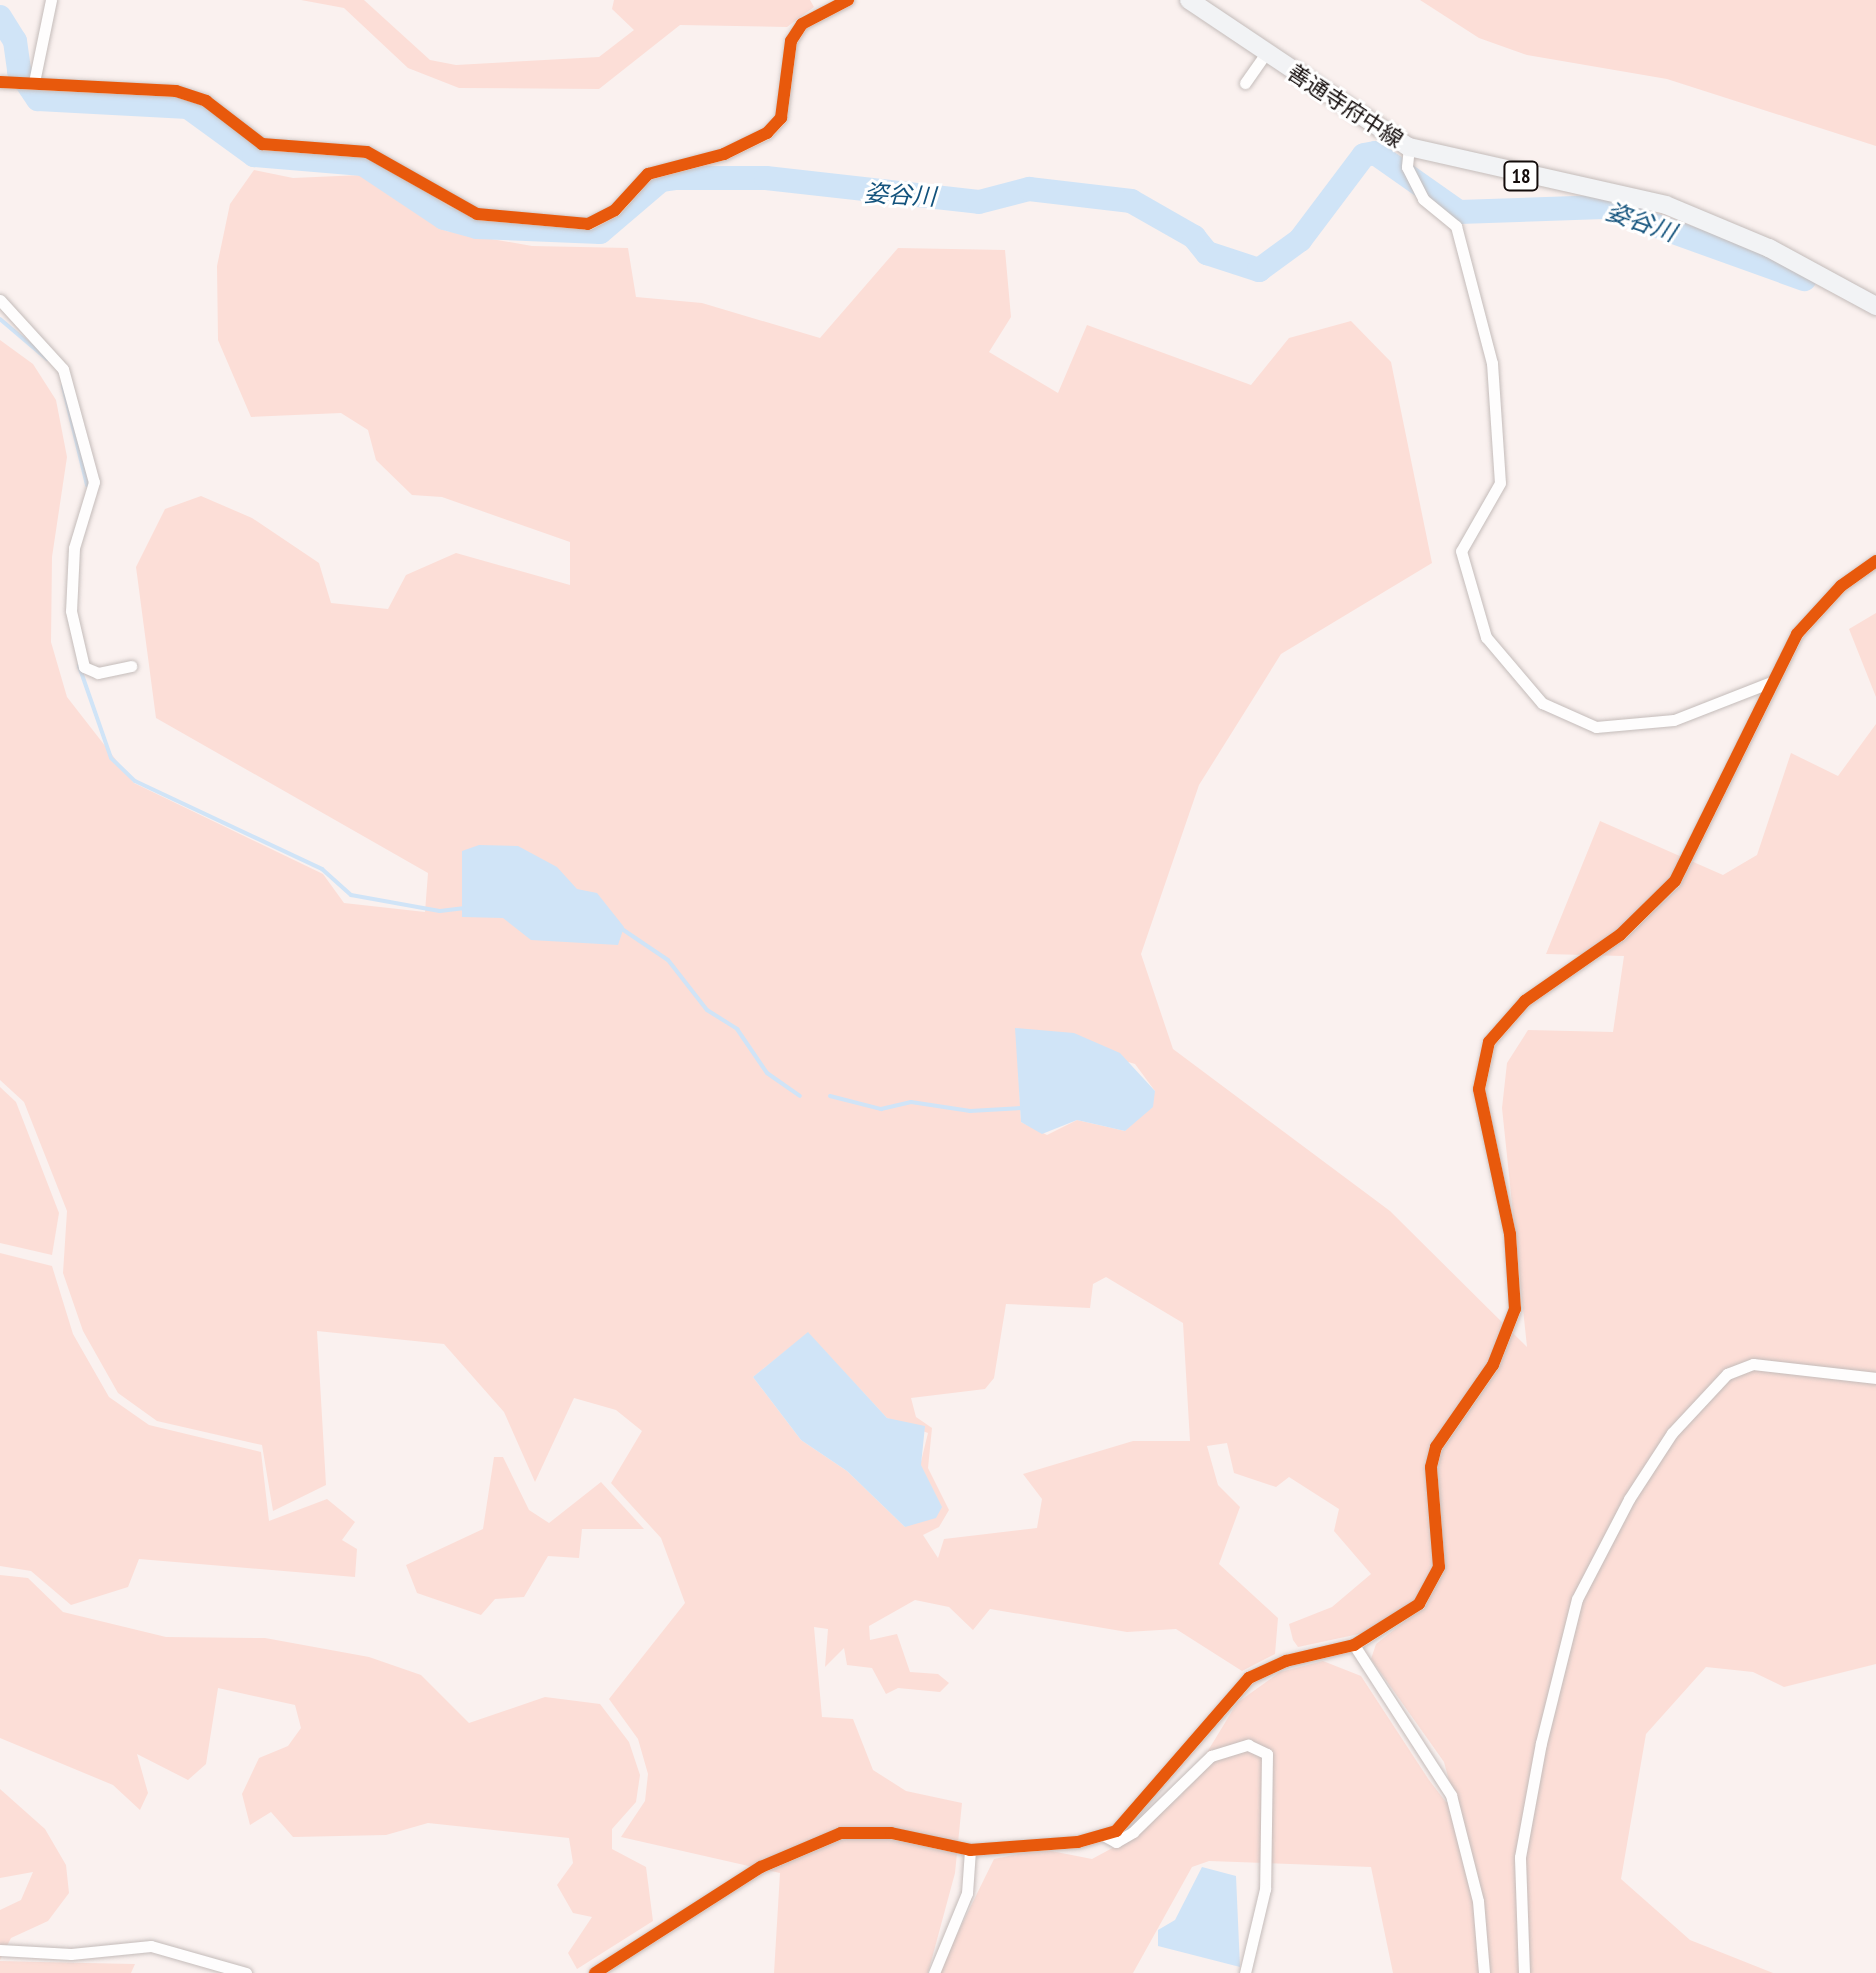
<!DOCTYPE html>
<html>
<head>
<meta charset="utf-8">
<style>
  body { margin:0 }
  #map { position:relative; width:1876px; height:1973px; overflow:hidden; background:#faf1ef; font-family:"PT Sans Narrow","Noto Sans JP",sans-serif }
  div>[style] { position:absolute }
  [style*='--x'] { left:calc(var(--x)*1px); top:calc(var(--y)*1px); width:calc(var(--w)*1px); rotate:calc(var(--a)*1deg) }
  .green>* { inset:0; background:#fcded7 }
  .water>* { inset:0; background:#d0e4f7 }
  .stream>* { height:4px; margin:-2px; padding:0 2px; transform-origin:2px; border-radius:2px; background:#d0e4f7 }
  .river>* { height:24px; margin:-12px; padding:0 12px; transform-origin:12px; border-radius:12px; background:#d0e4f7 }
  .roads { filter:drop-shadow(0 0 2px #c4bcba) drop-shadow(0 0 2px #c4bcba) }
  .minor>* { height:11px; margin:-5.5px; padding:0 5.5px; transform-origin:5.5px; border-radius:5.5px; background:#fefdfd }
  .primary>* { height:18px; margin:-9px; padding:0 9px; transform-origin:9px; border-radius:9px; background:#f2f3f5 }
  .cycleway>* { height:12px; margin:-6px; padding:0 6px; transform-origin:6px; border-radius:6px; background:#e8590c }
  span { translate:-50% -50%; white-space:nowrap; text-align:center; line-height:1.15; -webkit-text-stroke:6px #fff; paint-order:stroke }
  .shield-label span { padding:2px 6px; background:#fff; border:2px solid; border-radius:6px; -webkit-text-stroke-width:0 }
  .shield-label { font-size:20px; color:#130c0b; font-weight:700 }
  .street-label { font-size:22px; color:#130c0b }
  .water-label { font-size:24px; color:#12527c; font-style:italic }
</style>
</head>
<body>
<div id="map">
  <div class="green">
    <div style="clip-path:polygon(301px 0,364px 0,430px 60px,456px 65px,599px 57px,634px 30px,612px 9px,614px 0,810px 0,814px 7px,787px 27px,680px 25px,599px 89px,459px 88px,408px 68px,344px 8px)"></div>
    <div style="clip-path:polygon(1420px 0,1876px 0,1876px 146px,1667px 79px,1527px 55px,1479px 38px)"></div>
    <div style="clip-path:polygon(evenodd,254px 170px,293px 178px,361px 175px,446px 231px,532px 246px,628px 248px,636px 297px,702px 303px,820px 338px,898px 248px,1005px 250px,1011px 317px,989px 352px,1058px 393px,1087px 325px,1251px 385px,1289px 338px,1351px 321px,1391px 362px,1432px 563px,1281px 654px,1199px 785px,1141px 954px,1173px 1049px,1390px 1211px,1527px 1347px,1502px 1108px,1507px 1063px,1528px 1030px,1613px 1032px,1624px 956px,1546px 954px,1600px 821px,1723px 875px,1757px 855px,1791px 753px,1838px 776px,1876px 724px,1876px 1664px,1784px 1687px,1753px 1672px,1706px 1667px,1646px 1734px,1621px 1879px,1690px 1940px,1773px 1973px,1393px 1973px,1371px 1867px,1209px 1861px,1192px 1867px,1133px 1973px,938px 1973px,994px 1859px,1041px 1849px,1092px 1859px,1131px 1838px,1181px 1795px,1237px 1703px,1280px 1672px,1323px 1661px,1361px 1676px,1429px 1780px,1446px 1802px,1455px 1803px,1444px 1762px,1371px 1659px,1376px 1644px,1404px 1622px,1401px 1614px,1373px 1631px,1298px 1647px,1293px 1640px,1289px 1624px,1332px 1607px,1371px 1574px,1334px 1531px,1339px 1509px,1289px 1477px,1276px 1487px,1234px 1473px,1227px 1443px,1207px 1446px,1218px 1485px,1240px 1507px,1219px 1564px,1278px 1618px,1275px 1654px,1242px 1671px,1176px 1629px,1127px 1632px,990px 1609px,973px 1630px,949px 1607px,915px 1600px,869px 1626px,870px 1640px,897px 1634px,910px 1672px,938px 1674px,949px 1683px,940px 1692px,898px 1688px,886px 1694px,872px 1668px,847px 1665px,844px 1648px,825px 1667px,828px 1629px,814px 1627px,822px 1717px,853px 1719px,873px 1770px,906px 1791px,962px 1803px,955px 1873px,928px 1973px,774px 1973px,780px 1873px,621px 1837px,645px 1801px,648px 1774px,638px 1739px,609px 1699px,685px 1603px,661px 1538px,611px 1483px,642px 1431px,616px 1410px,574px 1398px,535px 1482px,504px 1412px,444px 1344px,317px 1331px,326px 1485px,273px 1511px,262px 1445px,157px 1421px,118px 1393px,83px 1331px,63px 1273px,67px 1211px,24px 1102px,0 1080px,0 340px,33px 364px,56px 400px,67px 457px,52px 557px,51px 642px,67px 697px,134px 783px,323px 874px,344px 903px,425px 912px,428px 873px,156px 718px,136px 567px,165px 509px,201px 496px,252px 518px,319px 563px,331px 603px,388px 609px,406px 575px,456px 553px,570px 585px,570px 542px,442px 497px,412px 495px,376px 460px,368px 430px,341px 413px,251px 417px,218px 340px,217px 266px,230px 204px,254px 170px,1016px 1028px,1135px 1064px,1155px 1091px,1125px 1131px,1077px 1120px,1047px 1135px,1021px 1122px,1016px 1028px,254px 170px,1106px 1277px,1183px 1323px,1190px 1441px,1133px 1441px,1023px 1474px,1042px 1499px,1037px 1528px,944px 1539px,938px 1558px,923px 1535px,939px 1527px,949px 1510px,928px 1468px,932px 1428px,916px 1417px,911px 1398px,985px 1389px,994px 1378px,1006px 1304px,1090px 1308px,1093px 1284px,1106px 1277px,254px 170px,808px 1333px,887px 1418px,928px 1433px,905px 1527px,847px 1471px,801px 1440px,753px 1377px,808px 1333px)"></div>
    <div style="clip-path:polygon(1876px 613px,1876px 697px,1849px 629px)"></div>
    <div style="clip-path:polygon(0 1087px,16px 1102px,59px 1213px,52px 1255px,0 1243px)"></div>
    <div style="clip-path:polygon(0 1253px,52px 1266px,73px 1334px,109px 1397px,149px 1425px,261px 1452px,269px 1521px,327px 1499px,355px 1522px,342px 1540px,357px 1549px,355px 1577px,139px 1559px,128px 1587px,71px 1605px,31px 1571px,0 1566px)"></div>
    <div style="clip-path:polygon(494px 1457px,503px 1457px,529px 1510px,549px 1523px,601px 1482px,644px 1529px,582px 1529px,579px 1558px,548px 1556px,524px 1597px,495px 1599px,481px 1615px,417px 1593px,406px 1565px,483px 1529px)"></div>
    <div style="clip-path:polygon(0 1575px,28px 1578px,63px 1612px,166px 1637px,265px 1638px,369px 1657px,421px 1675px,469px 1723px,545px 1697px,600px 1704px,629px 1742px,640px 1775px,636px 1802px,612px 1829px,612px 1849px,646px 1867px,653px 1921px,577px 1969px,568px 1953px,592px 1917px,573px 1913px,557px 1885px,573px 1863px,569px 1838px,428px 1823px,386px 1835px,293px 1837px,271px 1812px,250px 1825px,242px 1794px,259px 1758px,288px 1746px,301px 1728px,295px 1705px,218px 1688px,206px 1764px,188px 1780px,137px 1754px,148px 1793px,140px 1810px,113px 1785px,0 1738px)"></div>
    <div style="clip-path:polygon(0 1789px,45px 1829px,66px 1865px,69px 1893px,48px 1921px,11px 1938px,0 1960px,0 1910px,21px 1900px,33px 1872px,0 1878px)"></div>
    <div style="clip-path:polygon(0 1961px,40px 1962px,135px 1964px,131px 1973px,0 1973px)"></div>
  </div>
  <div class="water">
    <div style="clip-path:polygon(479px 845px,518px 846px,557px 867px,577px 889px,597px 893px,624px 927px,618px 945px,531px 940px,503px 918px,462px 917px,462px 851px)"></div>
    <div style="clip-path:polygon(1015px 1028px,1074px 1033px,1120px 1053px,1155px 1091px,1153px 1107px,1125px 1131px,1077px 1120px,1042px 1134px,1021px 1122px)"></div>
    <div style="clip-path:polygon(808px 1332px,887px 1418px,925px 1426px,921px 1465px,942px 1507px,936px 1518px,905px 1527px,847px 1471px,801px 1440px,753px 1377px)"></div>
    <div style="clip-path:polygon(1202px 1867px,1236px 1876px,1240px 1967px,1158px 1946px,1158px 1930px,1175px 1920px)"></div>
  </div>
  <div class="stream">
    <div style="--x:0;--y:319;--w:62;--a:40.4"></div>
    <div style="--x:63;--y:386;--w:102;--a:76.4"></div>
    <div style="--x:79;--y:666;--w:97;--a:70.8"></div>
    <div style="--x:111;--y:758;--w:33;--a:44"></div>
    <div style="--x:135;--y:781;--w:207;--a:25.2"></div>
    <div style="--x:322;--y:869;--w:39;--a:42"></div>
    <div style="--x:351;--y:895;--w:90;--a:10.2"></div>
    <div style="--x:440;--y:911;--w:23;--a:-7"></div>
    <div style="--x:619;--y:927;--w:59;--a:34"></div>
    <div style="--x:668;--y:960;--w:63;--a:52"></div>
    <div style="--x:707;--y:1010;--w:36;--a:32"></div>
    <div style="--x:737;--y:1029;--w:53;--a:55.7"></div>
    <div style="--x:767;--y:1073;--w:40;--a:34.9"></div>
    <div style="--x:830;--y:1096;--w:53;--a:14.3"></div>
    <div style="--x:881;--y:1109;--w:31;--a:-13"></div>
    <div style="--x:911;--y:1102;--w:60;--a:8.7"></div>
    <div style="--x:970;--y:1111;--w:52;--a:-3.3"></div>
  </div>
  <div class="river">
    <div style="--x:0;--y:17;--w:28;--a:58"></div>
    <div style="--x:15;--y:41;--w:30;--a:82"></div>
    <div style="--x:19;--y:71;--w:34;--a:56"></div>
    <div style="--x:38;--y:99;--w:150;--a:3.1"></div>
    <div style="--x:188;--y:107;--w:82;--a:36"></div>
    <div style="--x:254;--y:155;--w:109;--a:4.7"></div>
    <div style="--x:363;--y:164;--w:97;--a:33.7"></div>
    <div style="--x:444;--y:218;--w:34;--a:15"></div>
    <div style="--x:477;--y:227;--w:123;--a:2.3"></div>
    <div style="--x:600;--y:232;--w:80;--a:-40.4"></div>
    <div style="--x:661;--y:180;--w:14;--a:-8"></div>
    <div style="--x:675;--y:178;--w:91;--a:0"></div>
    <div style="--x:766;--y:178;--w:214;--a:6.4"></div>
    <div style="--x:979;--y:202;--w:52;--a:-14.6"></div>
    <div style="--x:1029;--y:189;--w:103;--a:6.7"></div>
    <div style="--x:1131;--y:201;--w:73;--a:29.7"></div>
    <div style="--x:1194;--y:237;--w:21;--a:51"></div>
    <div style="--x:1207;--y:253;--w:55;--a:18.1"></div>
    <div style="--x:1259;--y:270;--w:51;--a:-36.2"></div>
    <div style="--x:1300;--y:240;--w:106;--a:-53"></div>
    <div style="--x:1364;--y:155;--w:11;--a:-10"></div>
    <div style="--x:1375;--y:153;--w:103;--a:35.1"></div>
    <div style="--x:1459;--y:212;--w:145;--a:-2"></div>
    <div style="--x:1604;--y:207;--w:213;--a:19.8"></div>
  </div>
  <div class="roads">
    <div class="minor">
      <div style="--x:0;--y:82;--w:176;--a:2.9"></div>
      <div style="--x:176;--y:91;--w:32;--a:18"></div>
      <div style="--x:206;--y:101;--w:71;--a:37.5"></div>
      <div style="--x:262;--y:144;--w:105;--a:4.4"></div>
      <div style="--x:367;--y:152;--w:126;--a:29.4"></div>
      <div style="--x:477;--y:214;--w:111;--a:5.1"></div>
      <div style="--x:588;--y:224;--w:30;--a:-27"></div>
      <div style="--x:615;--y:210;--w:49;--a:-47.5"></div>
      <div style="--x:648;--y:174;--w:79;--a:-14.7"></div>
      <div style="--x:724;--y:154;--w:48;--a:-26"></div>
      <div style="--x:767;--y:133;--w:21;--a:-47"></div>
      <div style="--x:781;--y:118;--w:78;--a:-82.6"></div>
      <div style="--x:791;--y:41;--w:20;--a:-57"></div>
      <div style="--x:802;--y:24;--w:52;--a:-27.6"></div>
      <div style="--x:34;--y:82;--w:84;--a:-78.3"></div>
      <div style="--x:1245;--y:83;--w:35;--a:-55"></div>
      <div style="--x:1409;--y:147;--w:20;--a:96"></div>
      <div style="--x:1407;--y:167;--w:36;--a:63"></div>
      <div style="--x:1423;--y:199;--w:43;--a:39.3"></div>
      <div style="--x:1456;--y:226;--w:142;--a:75.3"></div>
      <div style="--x:1492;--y:363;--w:120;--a:86.2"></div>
      <div style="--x:1500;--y:483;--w:78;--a:119.8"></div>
      <div style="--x:1461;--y:551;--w:90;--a:73.8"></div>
      <div style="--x:1486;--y:637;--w:87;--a:49.7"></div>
      <div style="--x:1542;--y:703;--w:59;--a:24"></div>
      <div style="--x:1596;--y:727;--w:78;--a:-5.1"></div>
      <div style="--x:1674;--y:720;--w:104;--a:-21.4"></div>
      <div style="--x:0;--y:300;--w:93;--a:47.6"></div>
      <div style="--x:63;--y:369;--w:117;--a:74.7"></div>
      <div style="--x:94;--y:482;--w:69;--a:106.9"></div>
      <div style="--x:74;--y:548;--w:63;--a:92.7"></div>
      <div style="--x:71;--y:611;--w:57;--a:76.9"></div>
      <div style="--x:84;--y:667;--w:15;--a:23"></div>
      <div style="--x:98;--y:673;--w:34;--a:-12"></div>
      <div style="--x:1354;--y:1645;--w:179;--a:57.1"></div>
      <div style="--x:1451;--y:1795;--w:109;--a:75.7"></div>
      <div style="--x:1478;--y:1901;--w:72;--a:85.2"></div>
      <div style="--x:1103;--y:1835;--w:15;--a:28"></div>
      <div style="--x:1116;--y:1842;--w:20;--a:-30"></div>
      <div style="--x:1133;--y:1832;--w:109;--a:-44.3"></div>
      <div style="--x:1211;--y:1756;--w:39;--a:-17"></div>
      <div style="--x:1248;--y:1745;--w:21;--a:25"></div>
      <div style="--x:1267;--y:1754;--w:135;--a:90.8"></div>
      <div style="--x:1265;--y:1889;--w:86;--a:103.4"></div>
      <div style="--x:0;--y:1950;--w:71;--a:3.2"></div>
      <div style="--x:71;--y:1954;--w:80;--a:-5.7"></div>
      <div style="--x:151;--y:1946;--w:99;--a:15.9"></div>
      <div style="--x:595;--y:1973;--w:197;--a:-32.6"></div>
      <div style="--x:761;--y:1867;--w:87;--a:-23"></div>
      <div style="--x:841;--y:1833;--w:50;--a:0"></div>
      <div style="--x:891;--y:1833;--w:81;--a:12.1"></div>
      <div style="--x:970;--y:1850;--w:108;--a:-4.2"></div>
      <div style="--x:1078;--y:1842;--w:40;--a:-16"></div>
      <div style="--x:1116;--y:1831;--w:203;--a:-49"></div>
      <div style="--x:1249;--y:1678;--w:41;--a:-24.7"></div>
      <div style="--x:1286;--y:1661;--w:70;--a:-13.2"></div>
      <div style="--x:1354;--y:1645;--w:77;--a:-32.2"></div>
      <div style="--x:1419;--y:1604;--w:42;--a:-61.6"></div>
      <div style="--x:1439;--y:1567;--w:100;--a:-94.6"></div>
      <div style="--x:1431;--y:1467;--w:21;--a:-76"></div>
      <div style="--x:1436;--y:1447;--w:100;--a:-55.2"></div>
      <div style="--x:1493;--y:1365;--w:60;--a:-68.6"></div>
      <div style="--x:1515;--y:1309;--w:75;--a:-93.8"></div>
      <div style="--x:1510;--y:1234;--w:148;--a:-102.1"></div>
      <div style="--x:1479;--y:1089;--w:48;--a:-78"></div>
      <div style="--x:1489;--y:1042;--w:55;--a:-48.7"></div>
      <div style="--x:1525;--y:1001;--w:116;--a:-34.8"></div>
      <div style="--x:1620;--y:935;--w:77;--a:-44.5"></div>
      <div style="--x:1675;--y:881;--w:275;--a:-63.7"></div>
      <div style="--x:1797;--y:634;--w:65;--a:-47.5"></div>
      <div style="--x:1841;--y:586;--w:43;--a:-35.5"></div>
      <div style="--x:934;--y:1973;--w:87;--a:-67.6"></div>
      <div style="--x:967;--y:1893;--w:43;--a:-86"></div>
      <div style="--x:1524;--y:1973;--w:116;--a:-92"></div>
      <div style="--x:1520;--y:1857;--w:116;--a:-79.6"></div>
      <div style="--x:1541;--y:1743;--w:148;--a:-76"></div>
      <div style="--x:1577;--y:1599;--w:113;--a:-62.5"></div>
      <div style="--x:1629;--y:1499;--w:79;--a:-56.9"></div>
      <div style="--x:1672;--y:1433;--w:81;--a:-47"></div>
      <div style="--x:1727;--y:1374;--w:28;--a:-21"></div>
      <div style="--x:1753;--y:1364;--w:124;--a:6.5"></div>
    </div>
    <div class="primary">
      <div style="--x:1189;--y:0;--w:265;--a:33.8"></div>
      <div style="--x:1409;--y:147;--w:263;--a:12.7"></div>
      <div style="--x:1666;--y:205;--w:112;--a:22.7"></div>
      <div style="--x:1769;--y:248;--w:122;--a:28.5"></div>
    </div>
  </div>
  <div class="cycleway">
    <div style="--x:0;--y:82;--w:176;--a:2.9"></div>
    <div style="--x:176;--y:91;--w:32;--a:18"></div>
    <div style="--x:206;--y:101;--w:71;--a:37.5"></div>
    <div style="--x:262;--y:144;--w:105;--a:4.4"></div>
    <div style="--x:367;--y:152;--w:126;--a:29.4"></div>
    <div style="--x:477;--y:214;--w:111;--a:5.1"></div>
    <div style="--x:588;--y:224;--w:30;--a:-27"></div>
    <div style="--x:615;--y:210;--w:49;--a:-47.5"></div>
    <div style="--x:648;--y:174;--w:79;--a:-14.7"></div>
    <div style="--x:724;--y:154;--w:48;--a:-26"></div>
    <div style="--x:767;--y:133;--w:21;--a:-47"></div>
    <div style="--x:781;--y:118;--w:78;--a:-82.6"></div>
    <div style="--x:791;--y:41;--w:20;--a:-57"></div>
    <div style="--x:802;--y:24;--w:52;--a:-27.6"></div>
    <div style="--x:595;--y:1973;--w:197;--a:-32.6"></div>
    <div style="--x:761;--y:1867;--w:87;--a:-23"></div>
    <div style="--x:841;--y:1833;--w:50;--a:0"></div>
    <div style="--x:891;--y:1833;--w:81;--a:12.1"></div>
    <div style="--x:970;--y:1850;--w:108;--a:-4.2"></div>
    <div style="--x:1078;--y:1842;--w:40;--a:-16"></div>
    <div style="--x:1116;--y:1831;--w:203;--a:-49"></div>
    <div style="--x:1249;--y:1678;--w:41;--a:-24.7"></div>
    <div style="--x:1286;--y:1661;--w:70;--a:-13.2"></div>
    <div style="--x:1354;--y:1645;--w:77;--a:-32.2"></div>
    <div style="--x:1419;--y:1604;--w:42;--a:-61.6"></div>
    <div style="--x:1439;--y:1567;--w:100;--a:-94.6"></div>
    <div style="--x:1431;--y:1467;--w:21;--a:-76"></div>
    <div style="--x:1436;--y:1447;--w:100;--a:-55.2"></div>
    <div style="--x:1493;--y:1365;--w:60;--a:-68.6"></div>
    <div style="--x:1515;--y:1309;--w:75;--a:-93.8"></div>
    <div style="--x:1510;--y:1234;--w:148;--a:-102.1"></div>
    <div style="--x:1479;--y:1089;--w:48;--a:-78"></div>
    <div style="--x:1489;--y:1042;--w:55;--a:-48.7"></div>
    <div style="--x:1525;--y:1001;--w:116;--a:-34.8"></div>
    <div style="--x:1620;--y:935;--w:77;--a:-44.5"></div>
    <div style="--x:1675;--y:881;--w:275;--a:-63.7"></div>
    <div style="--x:1797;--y:634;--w:65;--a:-47.5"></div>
    <div style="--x:1841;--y:586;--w:43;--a:-35.5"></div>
  </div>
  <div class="shield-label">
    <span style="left:1521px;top:176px">18</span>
  </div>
  <div class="street-label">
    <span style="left:1345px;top:106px;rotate:33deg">善通寺府中線</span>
  </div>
  <div class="water-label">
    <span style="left:900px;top:195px;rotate:3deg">姿谷川</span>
    <span style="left:1641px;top:222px;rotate:19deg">姿谷川</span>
  </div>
</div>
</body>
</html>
